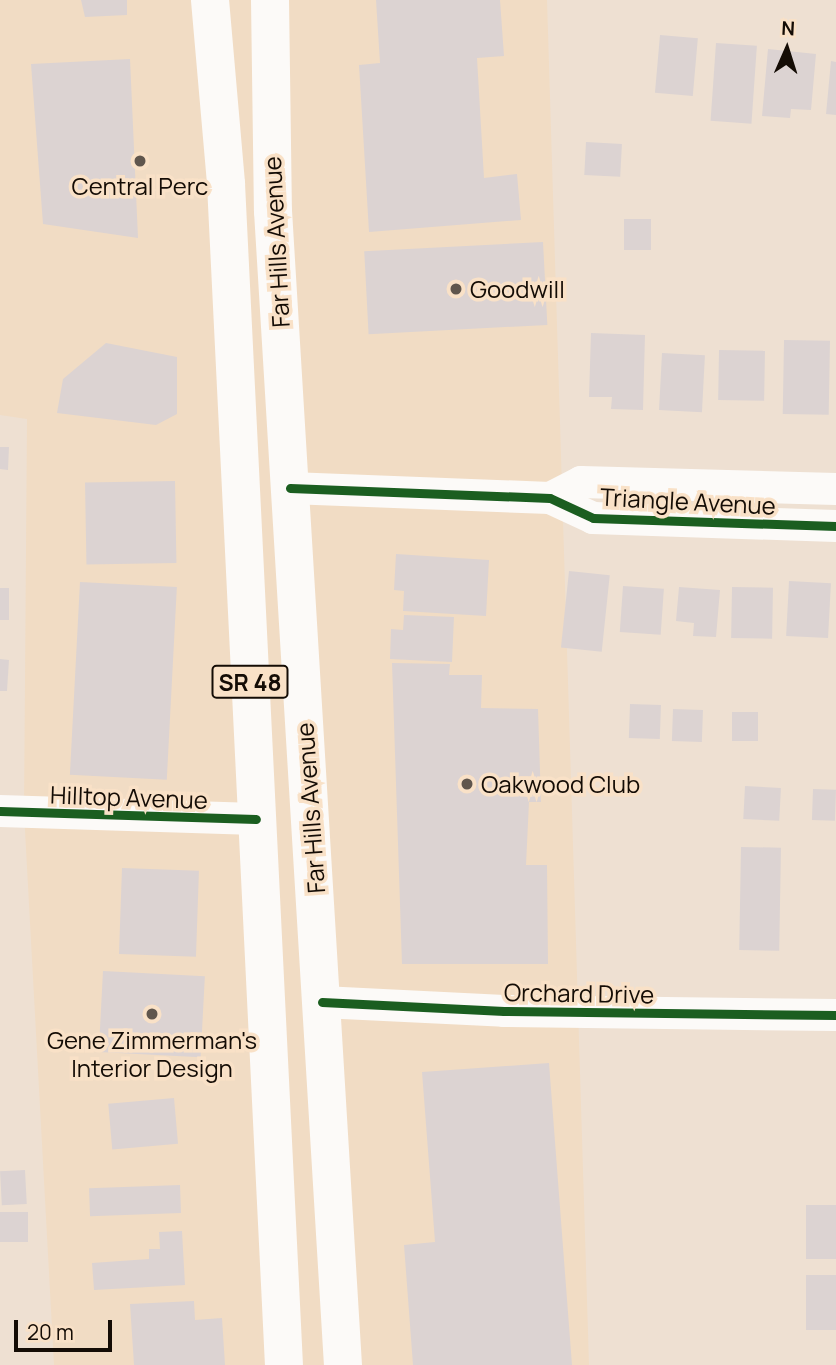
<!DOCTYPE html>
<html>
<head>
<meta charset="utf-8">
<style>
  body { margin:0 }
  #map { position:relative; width:836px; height:1365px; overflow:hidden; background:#eee0d2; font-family:Manrope,sans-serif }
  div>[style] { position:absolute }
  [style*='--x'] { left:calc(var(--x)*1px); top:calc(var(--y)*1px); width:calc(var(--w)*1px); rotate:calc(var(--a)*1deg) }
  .built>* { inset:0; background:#f1dcc4 }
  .building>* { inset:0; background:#dcd3d2; transform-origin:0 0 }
  .minor>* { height:32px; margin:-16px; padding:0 16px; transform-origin:16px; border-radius:16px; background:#fcfaf8 }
  .primary>* { height:38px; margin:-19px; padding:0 19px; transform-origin:19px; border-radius:19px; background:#fcfaf8 }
  .cycleway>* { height:9px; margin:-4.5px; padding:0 4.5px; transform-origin:4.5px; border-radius:4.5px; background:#1b5e20 }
  .dots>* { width:19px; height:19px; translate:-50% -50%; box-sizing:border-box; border:4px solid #f9e1c7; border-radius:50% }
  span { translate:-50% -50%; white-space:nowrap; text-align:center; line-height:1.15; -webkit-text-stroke:7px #f9e1c7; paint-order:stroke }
  .shield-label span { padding:2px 5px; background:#f9e1c7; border:2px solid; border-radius:5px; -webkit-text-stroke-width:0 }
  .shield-label { font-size:23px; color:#140c05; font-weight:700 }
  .poi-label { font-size:24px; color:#140c05 }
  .left { translate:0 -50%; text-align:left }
  .street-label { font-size:24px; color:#140c05 }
  .north { position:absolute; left:752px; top:14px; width:70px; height:70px; -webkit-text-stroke:5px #f9e1c7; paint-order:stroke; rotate:3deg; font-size:19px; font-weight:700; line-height:28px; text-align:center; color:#140c05 }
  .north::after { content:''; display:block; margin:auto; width:24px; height:32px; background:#140c05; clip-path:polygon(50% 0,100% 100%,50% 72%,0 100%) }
  .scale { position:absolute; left:14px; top:1320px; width:98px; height:32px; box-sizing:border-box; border:4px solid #140c05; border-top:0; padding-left:9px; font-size:21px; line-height:24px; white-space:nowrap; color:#140c05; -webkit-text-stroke:5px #f9e1c7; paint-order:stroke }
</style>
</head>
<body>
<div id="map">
  <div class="built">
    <div style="clip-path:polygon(0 0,547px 0,589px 1365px,54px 1365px,24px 812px,27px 419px,0 415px)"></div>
  </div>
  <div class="building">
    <div style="clip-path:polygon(81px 0,127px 0,127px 15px,85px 17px)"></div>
    <div style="clip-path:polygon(376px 0,500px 0,504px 56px,477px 58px,484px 178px,517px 174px,521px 220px,369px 232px,359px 65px,380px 63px)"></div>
    <div style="left:660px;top:35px;width:38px;height:58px;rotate:5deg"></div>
    <div style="left:716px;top:43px;width:41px;height:78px;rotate:4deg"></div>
    <div style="clip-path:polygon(768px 49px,816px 54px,811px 110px,791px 109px,790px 118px,762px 116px)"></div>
    <div style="clip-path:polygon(130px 59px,138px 238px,43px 224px,31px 64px)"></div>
    <div style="clip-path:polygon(831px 61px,836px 62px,836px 115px,826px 114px)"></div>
    <div style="left:586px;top:142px;width:36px;height:33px;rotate:3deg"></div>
    <div style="left:624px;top:219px;width:27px;height:31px"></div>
    <div style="left:543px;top:242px;width:83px;height:179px;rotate:87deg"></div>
    <div style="clip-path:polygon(591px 333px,645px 335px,643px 410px,611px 409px,612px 397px,589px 397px)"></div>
    <div style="left:784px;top:340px;width:46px;height:74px;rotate:1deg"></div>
    <div style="clip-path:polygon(106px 343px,177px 357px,177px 414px,156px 425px,57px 413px,63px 379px)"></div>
    <div style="left:719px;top:350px;width:46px;height:50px;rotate:1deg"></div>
    <div style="left:662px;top:353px;width:43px;height:57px;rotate:3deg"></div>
    <div style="clip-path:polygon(0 447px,9px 447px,8px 470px,0 469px)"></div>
    <div style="left:175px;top:481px;width:82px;height:90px;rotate:89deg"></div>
    <div style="clip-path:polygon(396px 554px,489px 560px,486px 616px,403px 611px,404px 591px,394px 590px)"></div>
    <div style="left:569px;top:571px;width:41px;height:77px;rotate:6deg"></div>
    <div style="left:789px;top:581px;width:42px;height:55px;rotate:3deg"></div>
    <div style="left:80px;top:582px;width:97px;height:193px;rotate:3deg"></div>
    <div style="left:623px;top:586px;width:41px;height:46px;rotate:4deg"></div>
    <div style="clip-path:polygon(679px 587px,720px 590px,716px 637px,693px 636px,694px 623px,676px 621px)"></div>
    <div style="left:732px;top:587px;width:41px;height:51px;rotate:1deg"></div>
    <div style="left:0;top:588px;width:9px;height:32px"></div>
    <div style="clip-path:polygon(404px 615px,454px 617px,452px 662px,390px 659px,391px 629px,403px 630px)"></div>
    <div style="clip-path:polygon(0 659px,9px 660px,7px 691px,0 691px)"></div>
    <div style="clip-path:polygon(392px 663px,450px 664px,449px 675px,482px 675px,481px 708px,538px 709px,541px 802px,529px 802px,526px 865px,547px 865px,548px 964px,402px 964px)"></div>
    <div style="left:630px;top:704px;width:31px;height:34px;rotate:2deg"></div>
    <div style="left:673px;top:709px;width:30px;height:32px;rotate:2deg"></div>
    <div style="left:732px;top:712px;width:26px;height:29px"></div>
    <div style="left:745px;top:786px;width:36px;height:33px;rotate:3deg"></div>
    <div style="left:813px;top:789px;width:23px;height:31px;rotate:2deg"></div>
    <div style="left:741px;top:847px;width:40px;height:103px;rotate:1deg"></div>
    <div style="left:122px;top:868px;width:77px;height:86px;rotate:2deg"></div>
    <div style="left:103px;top:971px;width:102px;height:81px;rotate:3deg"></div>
    <div style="clip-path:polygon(549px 1063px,572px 1365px,413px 1365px,404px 1245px,435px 1242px,422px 1072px)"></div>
    <div style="left:174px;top:1098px;width:46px;height:66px;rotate:85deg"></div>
    <div style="left:25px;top:1170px;width:34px;height:25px;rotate:87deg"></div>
    <div style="left:180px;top:1185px;width:28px;height:91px;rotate:88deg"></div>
    <div style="left:806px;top:1205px;width:30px;height:54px"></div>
    <div style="left:0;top:1212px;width:28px;height:30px"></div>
    <div style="clip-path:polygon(182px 1231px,185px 1285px,94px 1290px,92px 1263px,149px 1259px,149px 1249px,160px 1249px,159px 1232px)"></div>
    <div style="left:806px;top:1275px;width:30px;height:55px"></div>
    <div style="clip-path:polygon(194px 1301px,195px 1320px,222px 1318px,225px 1365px,134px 1365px,130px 1304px)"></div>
  </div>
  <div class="minor">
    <div style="--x:290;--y:488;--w:260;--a:2.2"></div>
    <div style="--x:550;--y:498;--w:47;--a:24.9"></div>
    <div style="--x:593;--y:518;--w:243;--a:1.9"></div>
    <div style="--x:550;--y:498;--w:35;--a:-27"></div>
    <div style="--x:581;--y:482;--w:255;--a:1.6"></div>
    <div style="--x:0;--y:811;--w:256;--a:1.8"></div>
    <div style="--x:322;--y:1002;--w:182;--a:2.8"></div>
    <div style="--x:504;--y:1011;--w:332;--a:0.7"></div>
  </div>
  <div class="primary">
    <div style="--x:210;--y:0;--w:185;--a:85"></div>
    <div style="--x:226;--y:184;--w:1182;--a:87.19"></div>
    <div style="--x:270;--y:0;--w:211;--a:89.2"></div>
    <div style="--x:273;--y:211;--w:1156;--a:86.53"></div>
  </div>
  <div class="cycleway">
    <div style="--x:290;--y:488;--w:260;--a:2.2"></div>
    <div style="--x:550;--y:498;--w:47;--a:24.9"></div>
    <div style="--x:593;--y:518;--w:243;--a:1.9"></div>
    <div style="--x:0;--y:811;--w:256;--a:1.8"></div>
    <div style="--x:322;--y:1002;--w:182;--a:2.8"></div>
    <div style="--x:504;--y:1011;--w:332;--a:0.7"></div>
  </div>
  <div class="dots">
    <div style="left:140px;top:161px;background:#60564d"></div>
    <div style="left:456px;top:289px;background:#60564d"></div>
    <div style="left:467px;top:784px;background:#60564d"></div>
    <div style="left:152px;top:1014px;background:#60564d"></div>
  </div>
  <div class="shield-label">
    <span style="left:250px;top:682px">SR 48</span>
  </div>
  <div class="poi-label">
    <span style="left:140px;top:186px">Central Perc</span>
    <span class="left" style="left:470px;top:289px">Goodwill</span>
    <span class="left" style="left:481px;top:784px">Oakwood Club</span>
    <span style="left:152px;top:1054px">Gene Zimmerman's<br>Interior Design</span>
  </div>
  <div class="street-label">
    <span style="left:276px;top:242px;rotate:-93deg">Far Hills Avenue</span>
    <span style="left:688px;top:501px;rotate:3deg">Triangle Avenue</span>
    <span style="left:129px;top:797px;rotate:2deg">Hilltop Avenue</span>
    <span style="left:310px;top:808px;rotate:-94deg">Far Hills Avenue</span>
    <span style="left:579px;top:993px;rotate:1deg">Orchard Drive</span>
  </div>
  <div class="north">N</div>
  <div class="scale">20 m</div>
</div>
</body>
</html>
